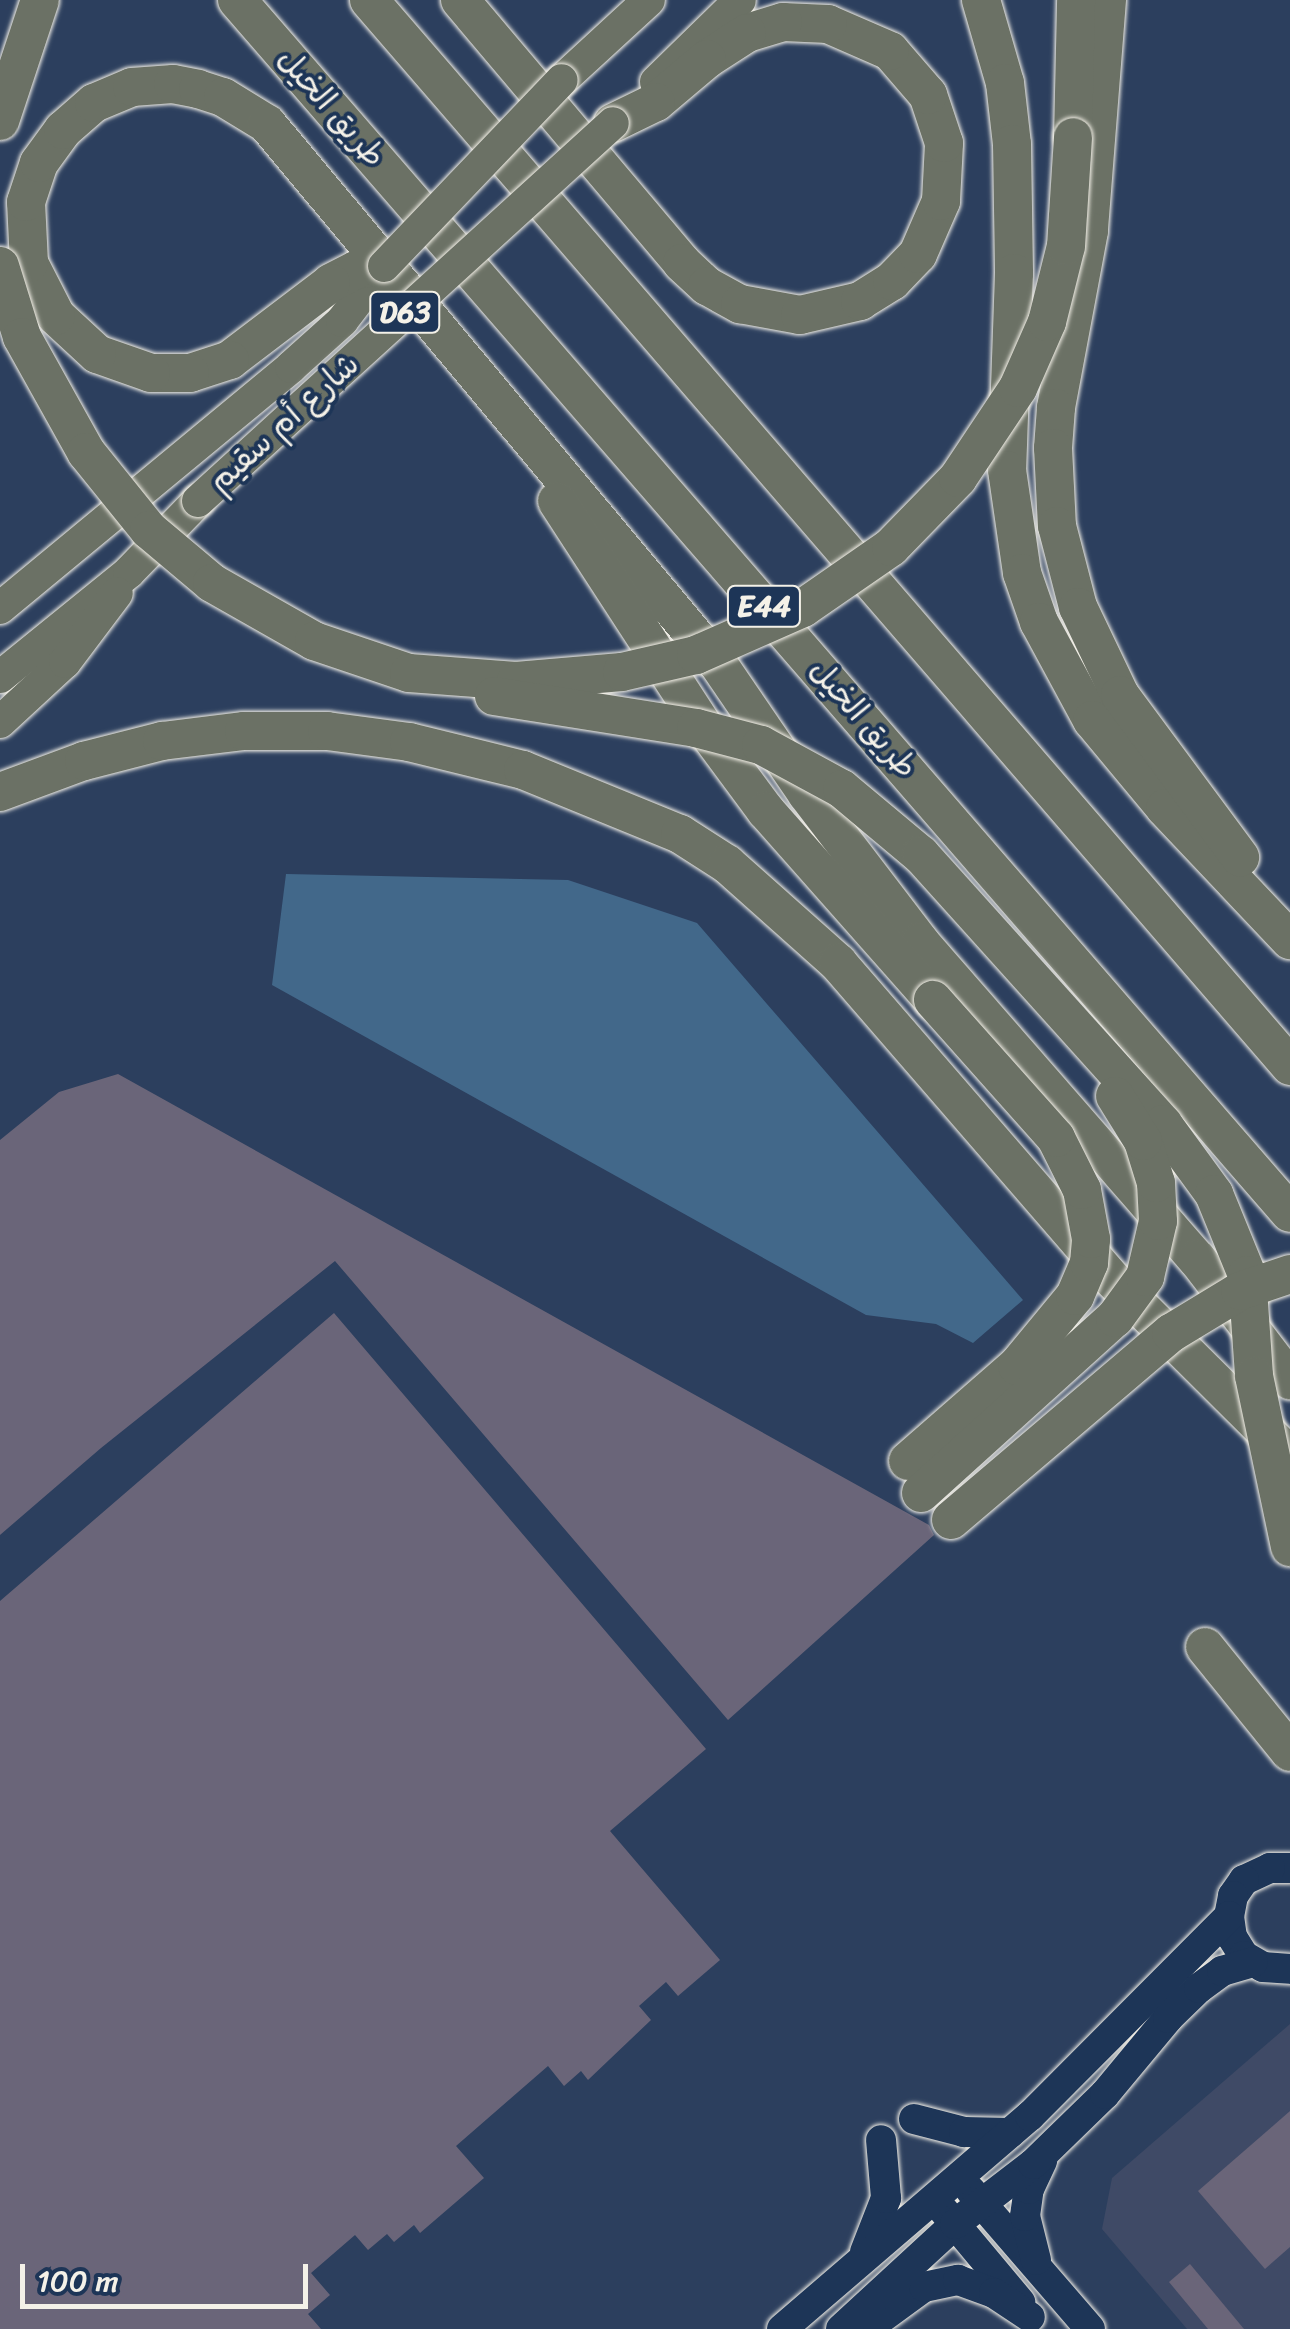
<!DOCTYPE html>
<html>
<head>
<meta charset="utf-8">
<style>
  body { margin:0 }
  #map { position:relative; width:1290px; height:2329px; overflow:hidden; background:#2c3f5e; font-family:Sriracha,"Playpen Sans Arabic",sans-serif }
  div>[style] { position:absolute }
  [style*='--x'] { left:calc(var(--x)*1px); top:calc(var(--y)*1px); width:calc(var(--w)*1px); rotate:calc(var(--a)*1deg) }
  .built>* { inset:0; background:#3f4a66 }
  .water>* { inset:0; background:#42688a }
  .building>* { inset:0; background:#6a6579 }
  .roads { filter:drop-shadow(0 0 2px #f4f1e8) drop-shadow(0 0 2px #f4f1e8) }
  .secondary>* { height:30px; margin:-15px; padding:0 15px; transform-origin:15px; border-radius:15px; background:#1d3557 }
  .primary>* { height:32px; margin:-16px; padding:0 16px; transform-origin:16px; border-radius:16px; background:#6b7165 }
  .motorway>* { height:38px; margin:-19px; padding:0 19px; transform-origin:19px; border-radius:19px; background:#6b7165 }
  .bridges { filter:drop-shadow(0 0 2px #f4f1e8) drop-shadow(0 0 2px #f4f1e8) }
  .primary-bridge>* { height:32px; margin:-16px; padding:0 16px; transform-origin:16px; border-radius:16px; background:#6b7165 }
  .motorway-bridge>* { height:38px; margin:-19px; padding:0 19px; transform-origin:19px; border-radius:19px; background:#6b7165 }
  span { translate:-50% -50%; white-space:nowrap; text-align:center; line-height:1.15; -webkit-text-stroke:8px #1d3557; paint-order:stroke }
  .shield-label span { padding:2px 8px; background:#1d3557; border:2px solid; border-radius:8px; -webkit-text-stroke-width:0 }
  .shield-label { font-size:30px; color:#f4f1e8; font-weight:700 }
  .street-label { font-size:32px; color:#f4f1e8 }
  .scale { position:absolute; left:20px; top:2264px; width:288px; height:45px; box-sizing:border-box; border:5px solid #f4f1e8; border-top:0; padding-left:12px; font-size:30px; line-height:35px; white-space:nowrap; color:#f4f1e8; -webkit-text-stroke:8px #1d3557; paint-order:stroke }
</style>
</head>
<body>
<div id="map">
  <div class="built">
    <div style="clip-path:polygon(1290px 2024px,1290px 2329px,1187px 2329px,1102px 2229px,1112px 2178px)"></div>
  </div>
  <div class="water">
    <div style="clip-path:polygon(286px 874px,568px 880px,697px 923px,1023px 1300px,973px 1343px,936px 1324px,866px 1315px,272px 985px)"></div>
  </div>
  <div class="building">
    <div style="clip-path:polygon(118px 1074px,929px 1525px,934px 1535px,728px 1720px,335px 1261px,101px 1448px,0 1535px,0 1140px,59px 1092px)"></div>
    <div style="clip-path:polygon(334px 1313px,706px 1749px,610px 1831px,720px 1960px,678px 1996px,666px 1982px,639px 2006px,651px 2020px,588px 2080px,581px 2071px,564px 2086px,548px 2066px,456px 2146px,484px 2178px,420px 2233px,414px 2225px,394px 2242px,387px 2234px,368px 2250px,355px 2235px,311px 2273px,330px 2295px,308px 2314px,321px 2329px,0 2329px,0 1601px)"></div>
    <div style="clip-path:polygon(1290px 2111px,1290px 2247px,1265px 2269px,1198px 2191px)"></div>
    <div style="clip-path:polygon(1190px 2264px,1244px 2329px,1208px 2329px,1169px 2282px)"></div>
  </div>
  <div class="roads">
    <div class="secondary">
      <div style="--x:1290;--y:1868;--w:20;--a:180"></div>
      <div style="--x:1270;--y:1868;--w:29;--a:155"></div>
      <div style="--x:1244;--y:1880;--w:19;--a:125"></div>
      <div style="--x:1233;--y:1896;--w:20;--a:101"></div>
      <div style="--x:1229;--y:1916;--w:21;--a:82"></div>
      <div style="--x:1232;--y:1937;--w:22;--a:58"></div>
      <div style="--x:1244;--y:1956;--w:22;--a:30"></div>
      <div style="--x:1263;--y:1967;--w:27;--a:4"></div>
      <div style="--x:914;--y:2119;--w:52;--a:14.6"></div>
      <div style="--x:964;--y:2132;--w:46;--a:1.2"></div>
      <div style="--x:971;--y:2191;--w:182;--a:49.2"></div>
      <div style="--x:944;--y:2211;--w:119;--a:50.1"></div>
      <div style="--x:865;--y:2252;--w:58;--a:-68.7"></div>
      <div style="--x:886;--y:2198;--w:58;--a:-94.9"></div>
      <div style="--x:1036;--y:2260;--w:45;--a:-104"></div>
      <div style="--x:1025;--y:2216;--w:27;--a:-82"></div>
      <div style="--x:1029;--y:2189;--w:31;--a:-65"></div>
      <div style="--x:873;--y:2324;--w:63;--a:-36"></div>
      <div style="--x:924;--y:2287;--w:35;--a:-12"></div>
      <div style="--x:958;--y:2280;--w:38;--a:20"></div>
      <div style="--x:994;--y:2293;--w:43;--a:33.7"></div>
      <div style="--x:782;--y:2329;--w:327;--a:-40.7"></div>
      <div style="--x:1030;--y:2116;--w:282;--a:-45.1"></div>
      <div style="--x:841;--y:2329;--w:155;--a:-42.6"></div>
      <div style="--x:955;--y:2224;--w:98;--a:-37.6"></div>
      <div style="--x:1033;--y:2164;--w:100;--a:-44.2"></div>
      <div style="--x:1105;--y:2094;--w:99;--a:-50.3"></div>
      <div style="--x:1168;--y:2018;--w:43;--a:-44.1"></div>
      <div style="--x:1199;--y:1988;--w:29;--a:-36"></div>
      <div style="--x:1222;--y:1971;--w:32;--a:-16"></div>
    </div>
    <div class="primary">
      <div style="--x:562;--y:80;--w:118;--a:-42.6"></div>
      <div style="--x:656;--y:82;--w:117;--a:-44.3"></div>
      <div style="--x:0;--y:608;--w:378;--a:-39.6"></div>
      <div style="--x:291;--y:367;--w:69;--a:-42"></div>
      <div style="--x:342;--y:321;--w:69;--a:-52.6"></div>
      <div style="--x:0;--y:677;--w:166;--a:-39.1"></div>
      <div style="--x:129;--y:572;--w:99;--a:-45.8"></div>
      <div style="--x:0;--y:722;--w:88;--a:-42.7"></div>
      <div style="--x:65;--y:662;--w:86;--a:-53"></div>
    </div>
    <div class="motorway">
      <div style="--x:237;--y:0;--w:1606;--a:49.04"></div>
      <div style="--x:369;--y:0;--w:1409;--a:49.17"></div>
      <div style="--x:460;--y:0;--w:344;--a:49.8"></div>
      <div style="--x:682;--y:263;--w:34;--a:43"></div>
      <div style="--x:707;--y:286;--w:38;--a:29"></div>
      <div style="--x:740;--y:304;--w:61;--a:10.4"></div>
      <div style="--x:800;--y:315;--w:62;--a:-13.1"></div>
      <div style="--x:860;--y:301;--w:38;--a:-32"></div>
      <div style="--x:892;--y:281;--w:37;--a:-46"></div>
      <div style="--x:918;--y:254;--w:58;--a:-66.5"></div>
      <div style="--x:941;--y:201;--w:58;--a:-87"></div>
      <div style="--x:944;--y:143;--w:51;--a:-108.4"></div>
      <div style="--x:928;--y:95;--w:58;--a:-130.8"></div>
      <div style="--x:890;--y:51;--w:68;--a:-156.5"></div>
      <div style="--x:828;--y:24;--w:45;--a:-177.5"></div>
      <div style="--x:783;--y:22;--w:38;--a:163"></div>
      <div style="--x:747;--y:33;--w:48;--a:147"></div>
      <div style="--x:707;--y:59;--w:67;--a:139.9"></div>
      <div style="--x:656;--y:102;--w:48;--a:154"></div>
      <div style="--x:981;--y:0;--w:86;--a:73.9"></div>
      <div style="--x:1005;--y:83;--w:61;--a:83.5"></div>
      <div style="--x:1012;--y:144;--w:129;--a:89.1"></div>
      <div style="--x:1014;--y:273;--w:197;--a:92"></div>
      <div style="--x:1007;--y:470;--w:104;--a:81.7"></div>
      <div style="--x:1022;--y:573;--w:52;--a:70.9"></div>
      <div style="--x:1039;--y:622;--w:111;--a:61.6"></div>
      <div style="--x:1092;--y:720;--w:114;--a:50.3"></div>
      <div style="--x:1165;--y:808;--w:182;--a:46.6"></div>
      <div style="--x:1107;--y:0;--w:232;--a:94.5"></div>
      <div style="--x:1089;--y:231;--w:180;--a:100.6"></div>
      <div style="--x:1056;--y:408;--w:40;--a:94.3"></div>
      <div style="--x:1053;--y:448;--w:78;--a:87.1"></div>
      <div style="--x:1057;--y:526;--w:84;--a:75.5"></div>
      <div style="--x:1078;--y:607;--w:98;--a:64.5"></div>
      <div style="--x:1120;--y:695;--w:202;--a:53.5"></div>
      <div style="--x:0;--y:121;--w:127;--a:-71.7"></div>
      <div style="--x:1073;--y:137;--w:137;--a:-88.7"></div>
      <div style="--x:384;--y:266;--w:28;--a:172"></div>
      <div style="--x:356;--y:270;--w:28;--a:153"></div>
      <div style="--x:331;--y:283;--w:127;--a:142.7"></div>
      <div style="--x:230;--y:360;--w:42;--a:162"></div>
      <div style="--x:190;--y:373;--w:39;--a:180"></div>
      <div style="--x:151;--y:373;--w:57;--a:-160.6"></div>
      <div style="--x:97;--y:354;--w:56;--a:-137.2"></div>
      <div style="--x:56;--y:316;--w:59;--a:-117"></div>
      <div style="--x:29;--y:263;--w:61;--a:-92.8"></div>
      <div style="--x:26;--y:202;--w:41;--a:-71.6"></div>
      <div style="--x:39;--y:163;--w:41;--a:-54"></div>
      <div style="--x:63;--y:130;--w:41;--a:-41.1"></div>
      <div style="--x:94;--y:103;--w:41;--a:-22.8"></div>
      <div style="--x:132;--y:87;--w:41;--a:-4.2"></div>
      <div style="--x:173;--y:84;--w:25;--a:11"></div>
      <div style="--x:198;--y:89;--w:26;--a:18"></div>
      <div style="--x:223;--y:97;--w:52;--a:31.5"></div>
      <div style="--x:267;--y:124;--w:705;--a:50.12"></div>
      <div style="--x:719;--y:665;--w:156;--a:55.7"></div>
      <div style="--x:807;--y:794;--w:186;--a:52.6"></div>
      <div style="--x:920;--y:942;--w:421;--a:48.9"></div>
      <div style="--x:1197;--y:1259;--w:153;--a:52.5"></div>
      <div style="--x:557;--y:501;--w:268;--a:57"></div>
      <div style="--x:703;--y:726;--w:106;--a:53.5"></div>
      <div style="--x:766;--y:811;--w:252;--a:48.5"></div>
      <div style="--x:0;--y:792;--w:90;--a:-20.3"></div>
      <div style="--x:84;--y:761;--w:81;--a:-14.4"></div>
      <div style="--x:162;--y:741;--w:83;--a:-7"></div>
      <div style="--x:244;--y:731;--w:83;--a:0"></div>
      <div style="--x:327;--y:731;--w:83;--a:7.6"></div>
      <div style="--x:409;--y:742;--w:117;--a:13.8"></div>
      <div style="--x:523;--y:770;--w:170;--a:22.2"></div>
      <div style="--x:680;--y:834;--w:56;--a:32.6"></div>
      <div style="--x:727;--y:864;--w:149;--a:41.7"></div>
      <div style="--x:838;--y:963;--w:411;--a:49.1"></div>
      <div style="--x:1107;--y:1274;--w:258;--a:44.8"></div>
      <div style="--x:1205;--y:1647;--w:135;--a:51"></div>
    </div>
  </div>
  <div class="bridges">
    <div class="primary-bridge">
      <div style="--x:384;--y:266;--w:257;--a:-46.3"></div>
      <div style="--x:198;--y:501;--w:561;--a:-42.33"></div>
    </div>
    <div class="motorway-bridge">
      <div style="--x:0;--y:266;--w:74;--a:72.8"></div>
      <div style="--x:22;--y:337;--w:132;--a:60.9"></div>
      <div style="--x:86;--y:452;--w:100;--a:51.1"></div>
      <div style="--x:149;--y:530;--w:82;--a:40.1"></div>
      <div style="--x:212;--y:583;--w:117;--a:29.6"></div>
      <div style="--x:314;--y:641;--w:100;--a:18.6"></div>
      <div style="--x:409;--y:673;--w:107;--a:4.3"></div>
      <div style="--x:516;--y:681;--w:106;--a:-4.9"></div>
      <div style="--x:622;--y:672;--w:76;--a:-12.9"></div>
      <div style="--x:696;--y:655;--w:117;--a:-23.7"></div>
      <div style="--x:803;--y:608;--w:107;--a:-34.7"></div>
      <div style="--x:891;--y:547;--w:96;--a:-45.8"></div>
      <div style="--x:958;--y:478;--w:108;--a:-56.3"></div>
      <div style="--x:1018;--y:388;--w:72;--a:-66.3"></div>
      <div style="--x:1047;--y:322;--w:78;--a:-76"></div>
      <div style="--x:1066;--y:246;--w:109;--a:-86.3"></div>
      <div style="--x:494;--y:696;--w:205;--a:9"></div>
      <div style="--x:696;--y:728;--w:67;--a:14.7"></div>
      <div style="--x:761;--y:745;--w:92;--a:28.5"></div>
      <div style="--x:842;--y:789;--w:103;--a:39.9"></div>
      <div style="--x:921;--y:855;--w:362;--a:48"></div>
      <div style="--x:1163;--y:1124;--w:87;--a:53.9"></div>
      <div style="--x:1214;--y:1194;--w:87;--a:67.8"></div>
      <div style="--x:1247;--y:1275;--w:101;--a:86"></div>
      <div style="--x:1254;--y:1376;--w:175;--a:78.1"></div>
      <div style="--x:908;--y:1461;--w:145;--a:-41.1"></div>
      <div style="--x:1017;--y:1366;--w:91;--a:-50.4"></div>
      <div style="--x:1075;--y:1296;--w:36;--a:-67"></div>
      <div style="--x:1089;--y:1263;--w:24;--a:-85"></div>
      <div style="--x:1091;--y:1239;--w:50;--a:-100.4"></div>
      <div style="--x:1082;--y:1190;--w:58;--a:-116.6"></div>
      <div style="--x:1056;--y:1138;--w:185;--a:-131.7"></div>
      <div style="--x:921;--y:1493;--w:261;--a:-42.1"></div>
      <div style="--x:1115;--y:1318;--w:51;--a:-53.8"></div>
      <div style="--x:1145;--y:1277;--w:57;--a:-76.9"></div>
      <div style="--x:1158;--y:1221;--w:38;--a:-93"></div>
      <div style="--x:1156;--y:1183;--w:44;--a:-107.2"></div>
      <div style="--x:1143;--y:1141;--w:53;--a:-121.9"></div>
      <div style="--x:951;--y:1520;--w:289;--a:-40.4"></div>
      <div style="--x:1171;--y:1333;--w:81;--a:-31.3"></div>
      <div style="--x:1240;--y:1291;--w:53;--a:-18.8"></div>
    </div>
  </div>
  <div class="shield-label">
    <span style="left:405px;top:312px">D63</span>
    <span style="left:764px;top:606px">E44</span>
  </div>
  <div class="street-label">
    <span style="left:331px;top:108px;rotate:49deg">طريق الخيل</span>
    <span style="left:284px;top:423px;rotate:-42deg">شارع أم سقيم</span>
    <span style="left:863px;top:719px;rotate:49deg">طريق الخيل</span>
  </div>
  <div class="scale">100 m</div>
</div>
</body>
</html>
